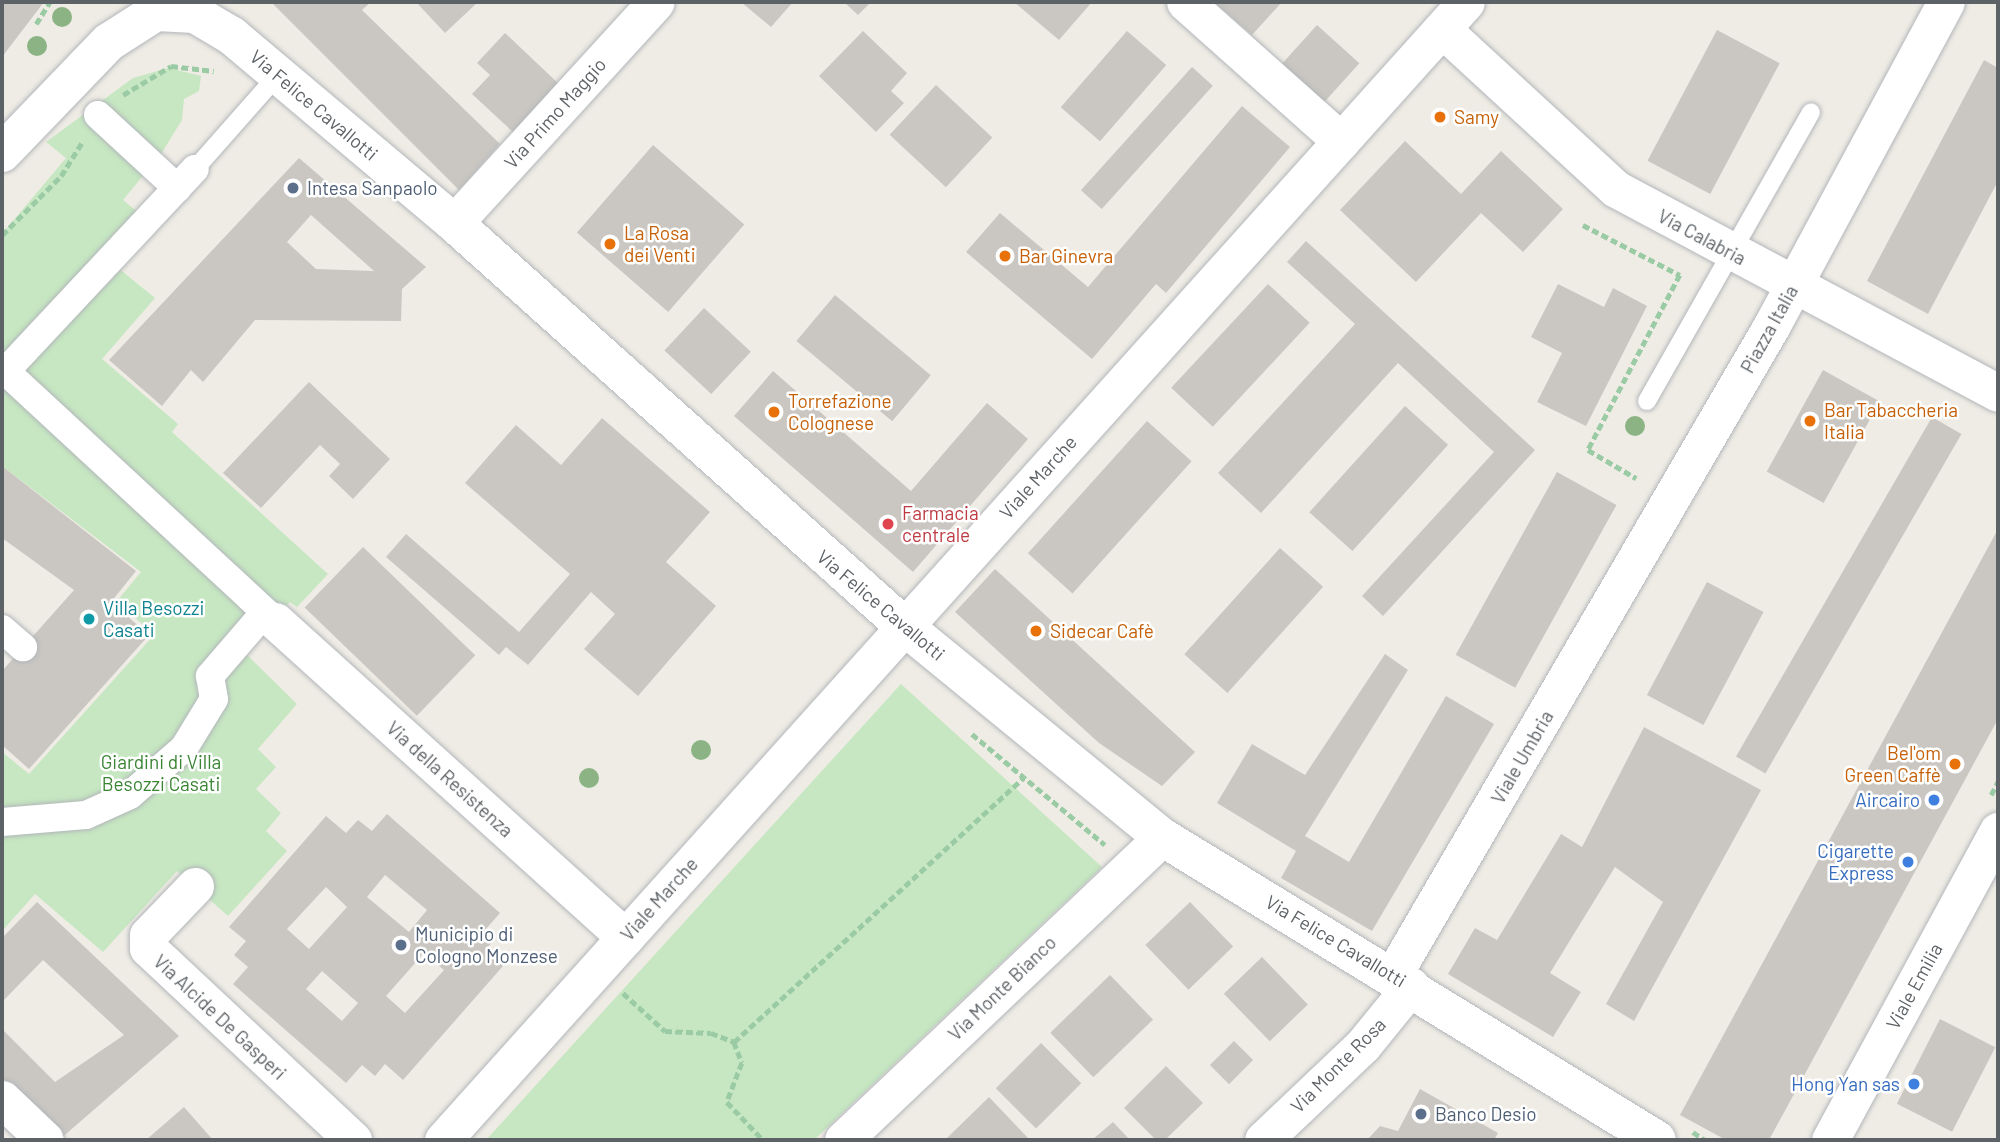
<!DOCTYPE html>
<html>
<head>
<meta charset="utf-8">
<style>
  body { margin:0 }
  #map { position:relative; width:2000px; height:1142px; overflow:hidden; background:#efece5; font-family:Barlow,sans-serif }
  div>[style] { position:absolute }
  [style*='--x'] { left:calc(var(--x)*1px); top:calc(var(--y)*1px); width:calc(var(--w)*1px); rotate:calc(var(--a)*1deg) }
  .green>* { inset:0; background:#c6e7c1 }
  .building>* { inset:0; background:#cac7c2; transform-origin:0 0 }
  .path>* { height:4.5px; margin-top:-2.25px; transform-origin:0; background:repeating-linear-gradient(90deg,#9bcba4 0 7px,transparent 0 10.5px) }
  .roads { filter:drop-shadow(0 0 2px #b2b6ba) drop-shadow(0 0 2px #b2b6ba) }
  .service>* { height:18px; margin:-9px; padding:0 9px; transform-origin:9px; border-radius:9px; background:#fff }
  .pedestrian>* { height:28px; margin:-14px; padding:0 14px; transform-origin:14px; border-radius:14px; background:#fff }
  .minor>* { height:37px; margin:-18.5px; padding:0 18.5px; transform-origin:18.5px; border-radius:18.5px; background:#fff }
  .tertiary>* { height:38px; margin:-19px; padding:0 19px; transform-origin:19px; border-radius:19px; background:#fff }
  .trees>* { width:20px; height:20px; margin:-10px; border-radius:50%; background:#8bb384 }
  .dots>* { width:19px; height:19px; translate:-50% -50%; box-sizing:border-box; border:4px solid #fff; border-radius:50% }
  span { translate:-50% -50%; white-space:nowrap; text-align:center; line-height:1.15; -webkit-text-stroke:5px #fff; paint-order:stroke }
  .street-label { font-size:19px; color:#5d6266 }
  .food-label { font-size:19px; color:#c56008 }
  .left { translate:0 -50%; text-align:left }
  .right { translate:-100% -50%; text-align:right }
  .service-label { font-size:19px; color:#4e5e75 }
  .health-label { font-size:19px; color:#be3a42 }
  .culture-label { font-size:19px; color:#0d838f }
  .park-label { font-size:19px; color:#3a8534 }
  .shop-label { font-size:19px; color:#366cbe }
  .frame { position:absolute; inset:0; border:4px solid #5d6266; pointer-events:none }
</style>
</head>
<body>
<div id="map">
  <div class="green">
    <div style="clip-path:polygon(168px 68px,201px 76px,199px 91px,184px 99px,182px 120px,161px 154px,123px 200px,145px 218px,112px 263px,155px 298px,102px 359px,178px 424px,172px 432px,328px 574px,297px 607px,290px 602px,244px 652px,297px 704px,258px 749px,276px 767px,256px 789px,281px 813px,266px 831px,287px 851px,228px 916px,177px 871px,103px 952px,35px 894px,2px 931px,2px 752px,29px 774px,154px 635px,117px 601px,141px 572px,2px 466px,2px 234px,66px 158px,46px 142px,133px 78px)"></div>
    <div style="clip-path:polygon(901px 684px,1102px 867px,814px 1140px,486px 1140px)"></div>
  </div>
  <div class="building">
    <div style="clip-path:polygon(2px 2px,44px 2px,2px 57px)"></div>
    <div style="clip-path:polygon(271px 2px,371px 2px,362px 10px,500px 144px,459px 190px)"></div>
    <div style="clip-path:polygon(416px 2px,478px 2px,445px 33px)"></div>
    <div style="clip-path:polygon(741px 2px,793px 2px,771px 27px)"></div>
    <div style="clip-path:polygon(844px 2px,871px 2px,858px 15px)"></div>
    <div style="clip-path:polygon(1014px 2px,1092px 2px,1059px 40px)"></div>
    <div style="clip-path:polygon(1214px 2px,1282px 2px,1252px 35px)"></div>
    <div style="left:1317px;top:25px;width:57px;height:58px;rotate:42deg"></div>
    <div style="left:1717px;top:30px;width:71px;height:148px;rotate:28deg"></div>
    <div style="clip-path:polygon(863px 31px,907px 73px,891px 91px,904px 103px,876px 132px,819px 76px)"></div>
    <div style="left:1127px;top:31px;width:52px;height:101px;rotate:41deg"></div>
    <div style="clip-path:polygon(505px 33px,560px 85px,514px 133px,472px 94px,490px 75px,477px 63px)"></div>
    <div style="clip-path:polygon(1984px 60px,1998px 68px,1998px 181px,1928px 314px,1867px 281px)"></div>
    <div style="left:1192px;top:67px;width:28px;height:166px;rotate:42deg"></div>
    <div style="left:936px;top:85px;width:77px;height:68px;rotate:43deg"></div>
    <div style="clip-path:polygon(1242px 106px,1290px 147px,1166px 293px,1156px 284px,1092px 359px,966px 252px,1000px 213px,1088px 287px)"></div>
    <div style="clip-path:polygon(1405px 141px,1461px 194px,1501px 151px,1563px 209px,1523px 252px,1481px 213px,1416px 282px,1340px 210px)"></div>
    <div style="left:653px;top:145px;width:121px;height:116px;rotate:41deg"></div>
    <div style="clip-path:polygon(evenodd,299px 158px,426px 267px,402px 289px,401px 321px,255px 320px,203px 382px,191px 370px,162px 406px,109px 360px,299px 158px,311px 215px,374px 271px,316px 269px,287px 242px,311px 215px)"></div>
    <div style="clip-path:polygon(1306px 241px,1535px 450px,1383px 616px,1362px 596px,1494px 452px,1398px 363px,1261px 513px,1218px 473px,1355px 324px,1287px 262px)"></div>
    <div style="left:1268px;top:284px;width:57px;height:142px;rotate:43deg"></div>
    <div style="clip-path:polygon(1558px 284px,1604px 307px,1613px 288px,1647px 306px,1586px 426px,1537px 402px,1562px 353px,1531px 337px)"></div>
    <div style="left:835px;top:295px;width:125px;height:60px;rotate:40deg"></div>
    <div style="left:704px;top:308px;width:64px;height:58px;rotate:43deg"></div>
    <div style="left:1823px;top:370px;width:65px;height:116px;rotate:29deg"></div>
    <div style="clip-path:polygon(773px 371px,911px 491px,987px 403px,1028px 439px,913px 572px,734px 416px)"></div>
    <div style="clip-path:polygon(309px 382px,390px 459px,353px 499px,329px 476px,340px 464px,320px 445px,261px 508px,223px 473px)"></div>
    <div style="left:1405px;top:406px;width:58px;height:143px;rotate:42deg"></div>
    <div style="left:1932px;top:417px;width:34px;height:392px;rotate:30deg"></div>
    <div style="clip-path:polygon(602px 418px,710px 512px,666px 562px,716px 606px,638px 696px,584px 649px,615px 614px,591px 592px,528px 665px,506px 647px,499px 655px,386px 557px,406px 534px,519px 632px,570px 574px,465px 483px,516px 425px,561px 465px)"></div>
    <div style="left:1147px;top:421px;width:60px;height:178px;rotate:42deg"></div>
    <div style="clip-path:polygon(2px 466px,136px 571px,111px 602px,149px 635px,29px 769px,2px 745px,2px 671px,74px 590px,2px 538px)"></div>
    <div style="left:1557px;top:472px;width:68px;height:209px;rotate:29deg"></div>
    <div style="clip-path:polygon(1998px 529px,1998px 719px,1769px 1140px,1726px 1140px,1680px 1115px)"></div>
    <div style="left:363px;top:547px;width:156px;height:84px;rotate:44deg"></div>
    <div style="left:1280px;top:548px;width:58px;height:143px;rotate:42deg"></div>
    <div style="clip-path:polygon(995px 569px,1195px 752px,1162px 786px,1099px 743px,955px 612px)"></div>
    <div style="left:1707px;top:582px;width:64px;height:128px;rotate:28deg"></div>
    <div style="clip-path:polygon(1385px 654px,1408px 670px,1305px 836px,1349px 862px,1446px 696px,1494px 724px,1372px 931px,1281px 878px,1296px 851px,1217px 803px,1252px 744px,1305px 775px)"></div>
    <div style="clip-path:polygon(1644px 727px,1761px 790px,1634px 1021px,1606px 1004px,1663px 902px,1615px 867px,1550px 973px,1581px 992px,1553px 1037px,1448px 974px,1475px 928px,1497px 940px,1561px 834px,1582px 847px)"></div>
    <div style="clip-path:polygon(evenodd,387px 814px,500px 913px,485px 930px,495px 939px,485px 950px,503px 966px,403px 1080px,385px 1064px,375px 1076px,362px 1065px,346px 1083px,233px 984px,248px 967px,234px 955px,246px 941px,229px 927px,326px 816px,346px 833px,358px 820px,372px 831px,387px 814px,385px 875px,427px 910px,409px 932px,367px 897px,385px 875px,387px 814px,326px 887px,347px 907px,309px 949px,287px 929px,326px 887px,387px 814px,424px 953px,444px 970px,405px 1013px,386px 996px,424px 953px,387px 814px,322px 971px,358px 1003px,342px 1021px,306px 989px,322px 971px)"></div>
    <div style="clip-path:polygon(37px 902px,179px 1036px,59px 1140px,2px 1096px,2px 1029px,55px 1082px,124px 1035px,43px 960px,2px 1002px,2px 938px)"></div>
    <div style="left:1190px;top:902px;width:62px;height:62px;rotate:46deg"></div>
    <div style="left:1262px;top:957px;width:66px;height:53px;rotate:46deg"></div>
    <div style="left:1110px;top:975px;width:62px;height:83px;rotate:46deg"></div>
    <div style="left:1940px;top:1019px;width:62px;height:95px;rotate:27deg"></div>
    <div style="left:1234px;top:1041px;width:27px;height:34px;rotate:45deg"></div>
    <div style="left:1041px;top:1043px;width:57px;height:64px;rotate:45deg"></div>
    <div style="clip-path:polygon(1166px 1066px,1203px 1103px,1165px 1140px,1156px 1140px,1124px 1108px)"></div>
    <div style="clip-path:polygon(1420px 1089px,1498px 1133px,1494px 1140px,1367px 1140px,1380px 1126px,1398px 1131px)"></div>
    <div style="clip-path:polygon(989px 1097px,1028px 1138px,945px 1140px)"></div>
    <div style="clip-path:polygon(184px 1107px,213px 1140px,146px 1140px)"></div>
    <div style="clip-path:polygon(1113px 1122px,1130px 1140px,1092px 1140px)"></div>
  </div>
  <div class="path">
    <div style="--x:36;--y:24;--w:26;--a:-58"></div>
    <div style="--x:123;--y:95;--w:56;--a:-31.1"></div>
    <div style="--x:171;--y:66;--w:43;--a:6.6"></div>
    <div style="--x:1583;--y:225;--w:109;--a:27.3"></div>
    <div style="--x:1680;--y:275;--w:198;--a:117.7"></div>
    <div style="--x:1588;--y:450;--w:56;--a:30.3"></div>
    <div style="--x:2;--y:235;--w:83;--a:-45"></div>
    <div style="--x:61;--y:176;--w:39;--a:-58"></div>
    <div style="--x:972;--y:734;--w:173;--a:39.8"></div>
    <div style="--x:1991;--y:795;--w:16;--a:-63"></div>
    <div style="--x:623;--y:993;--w:57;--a:42.1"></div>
    <div style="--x:665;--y:1031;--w:46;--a:2.5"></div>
    <div style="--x:711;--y:1033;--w:25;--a:21"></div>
    <div style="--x:734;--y:1042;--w:22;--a:69"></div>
    <div style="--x:742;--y:1063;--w:42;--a:111"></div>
    <div style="--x:727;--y:1102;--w:52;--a:46.5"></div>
    <div style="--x:734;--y:1042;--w:391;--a:-42.4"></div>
    <div style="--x:1693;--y:1132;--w:14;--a:34"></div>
  </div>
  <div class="roads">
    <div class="service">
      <div style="--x:195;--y:169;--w:125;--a:-48.6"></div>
      <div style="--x:1647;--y:401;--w:332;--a:-60.4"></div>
    </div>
    <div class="pedestrian">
      <div style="--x:98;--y:115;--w:108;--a:42.7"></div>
      <div style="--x:2;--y:368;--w:372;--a:42.8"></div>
      <div style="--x:2;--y:375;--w:282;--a:-46.9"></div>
      <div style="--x:2;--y:629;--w:28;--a:41"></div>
      <div style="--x:2;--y:822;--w:84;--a:-4.8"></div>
      <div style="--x:86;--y:815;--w:48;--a:-24.4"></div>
      <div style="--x:130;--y:795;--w:72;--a:-41"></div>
      <div style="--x:184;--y:748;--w:57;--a:-58.5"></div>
      <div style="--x:214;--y:699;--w:23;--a:-100"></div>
      <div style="--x:210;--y:676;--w:84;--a:-49.3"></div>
    </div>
    <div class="minor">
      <div style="--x:1185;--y:2;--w:209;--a:41.7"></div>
      <div style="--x:1442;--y:29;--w:236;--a:42.6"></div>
      <div style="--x:1616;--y:189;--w:433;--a:28.1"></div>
      <div style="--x:454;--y:223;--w:299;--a:-47.6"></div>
      <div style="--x:275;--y:621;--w:472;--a:42.1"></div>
      <div style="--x:195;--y:886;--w:68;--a:133.8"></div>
      <div style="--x:148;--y:935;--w:13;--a:90"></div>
      <div style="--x:148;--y:948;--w:281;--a:43.1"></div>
      <div style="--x:1393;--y:975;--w:752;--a:-59.75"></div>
      <div style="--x:1772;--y:325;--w:367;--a:-61.7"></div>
      <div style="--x:2;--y:1099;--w:59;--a:43.6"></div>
      <div style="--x:443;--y:1140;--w:1530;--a:-48.05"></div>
      <div style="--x:843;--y:1140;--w:440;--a:-43.5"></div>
      <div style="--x:1263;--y:1140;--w:138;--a:-43.5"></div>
      <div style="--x:1363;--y:1045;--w:76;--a:-50.9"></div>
      <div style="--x:1830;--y:1140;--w:352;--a:-61.5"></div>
    </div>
    <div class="tertiary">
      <div style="--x:2;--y:153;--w:154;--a:-46.1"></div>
      <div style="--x:109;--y:42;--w:56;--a:-32.6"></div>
      <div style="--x:156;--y:12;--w:39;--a:3"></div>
      <div style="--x:195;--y:14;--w:43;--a:30.7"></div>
      <div style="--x:232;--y:36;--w:290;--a:40.1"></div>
      <div style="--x:454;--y:223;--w:604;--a:41.85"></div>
      <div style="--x:904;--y:626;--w:333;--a:39.3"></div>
      <div style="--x:1162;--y:837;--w:580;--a:31.47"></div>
    </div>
  </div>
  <div class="trees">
    <div style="left:62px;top:17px"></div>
    <div style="left:37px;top:46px"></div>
    <div style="left:1635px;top:426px"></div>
    <div style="left:701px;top:750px"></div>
    <div style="left:589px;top:778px"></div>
  </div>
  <div class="dots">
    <div style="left:1440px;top:117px;background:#e8710a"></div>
    <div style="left:293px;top:188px;background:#5c6f8a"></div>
    <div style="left:610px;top:244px;background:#e8710a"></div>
    <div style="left:1005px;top:256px;background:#e8710a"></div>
    <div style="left:774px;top:412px;background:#e8710a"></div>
    <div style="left:1810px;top:421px;background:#e8710a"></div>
    <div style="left:888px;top:524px;background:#e0444e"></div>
    <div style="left:89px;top:619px;background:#0f9aa8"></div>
    <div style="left:1036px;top:631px;background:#e8710a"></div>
    <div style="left:1955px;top:764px;background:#e8710a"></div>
    <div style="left:1934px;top:800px;background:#3f7fe0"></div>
    <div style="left:1908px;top:862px;background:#3f7fe0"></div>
    <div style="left:401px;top:945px;background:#5c6f8a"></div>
    <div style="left:1914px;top:1084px;background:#3f7fe0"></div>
    <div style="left:1421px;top:1114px;background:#5c6f8a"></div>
  </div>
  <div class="street-label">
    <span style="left:314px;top:105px;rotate:40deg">Via Felice Cavallotti</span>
    <span style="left:555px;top:113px;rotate:-48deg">Via Primo Maggio</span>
    <span style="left:1702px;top:237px;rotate:28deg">Via Calabria</span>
    <span style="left:1769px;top:329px;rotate:-61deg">Piazza Italia</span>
    <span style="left:1038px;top:477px;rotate:-48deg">Viale Marche</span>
    <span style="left:881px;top:605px;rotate:40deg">Via Felice Cavallotti</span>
    <span style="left:1522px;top:757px;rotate:-60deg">Viale Umbria</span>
    <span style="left:450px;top:779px;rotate:42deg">Via della Resistenza</span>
    <span style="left:659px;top:899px;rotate:-48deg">Viale Marche</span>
    <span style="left:1336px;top:941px;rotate:31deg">Via Felice Cavallotti</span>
    <span style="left:1914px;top:986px;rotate:-61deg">Viale Emilia</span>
    <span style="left:1002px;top:988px;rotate:-44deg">Via Monte Bianco</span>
    <span style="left:220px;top:1017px;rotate:43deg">Via Alcide De Gasperi</span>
    <span style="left:1338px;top:1065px;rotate:-45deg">Via Monte Rosa</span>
  </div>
  <div class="food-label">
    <span class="left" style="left:1454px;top:117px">Samy</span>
    <span class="left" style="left:624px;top:244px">La Rosa<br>dei Venti</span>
    <span class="left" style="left:1019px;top:256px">Bar Ginevra</span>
    <span class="left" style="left:788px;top:412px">Torrefazione<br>Colognese</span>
    <span class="left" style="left:1824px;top:421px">Bar Tabaccheria<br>Italia</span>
    <span class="left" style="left:1050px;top:631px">Sidecar Cafè</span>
    <span class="right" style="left:1941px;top:764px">Bel'om<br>Green Caffè</span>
  </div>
  <div class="service-label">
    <span class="left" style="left:307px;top:188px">Intesa Sanpaolo</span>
    <span class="left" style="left:415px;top:945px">Municipio di<br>Cologno Monzese</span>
    <span class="left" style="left:1435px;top:1114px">Banco Desio</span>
  </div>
  <div class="health-label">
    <span class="left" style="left:902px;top:524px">Farmacia<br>centrale</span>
  </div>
  <div class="culture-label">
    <span class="left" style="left:103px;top:619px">Villa Besozzi<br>Casati</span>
  </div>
  <div class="park-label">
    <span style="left:161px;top:773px">Giardini di Villa<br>Besozzi Casati</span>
  </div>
  <div class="shop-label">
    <span class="right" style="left:1920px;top:800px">Aircairo</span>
    <span class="right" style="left:1894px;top:862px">Cigarette<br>Express</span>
    <span class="right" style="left:1900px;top:1084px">Hong Yan sas</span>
  </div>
  <div class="frame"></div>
</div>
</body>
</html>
